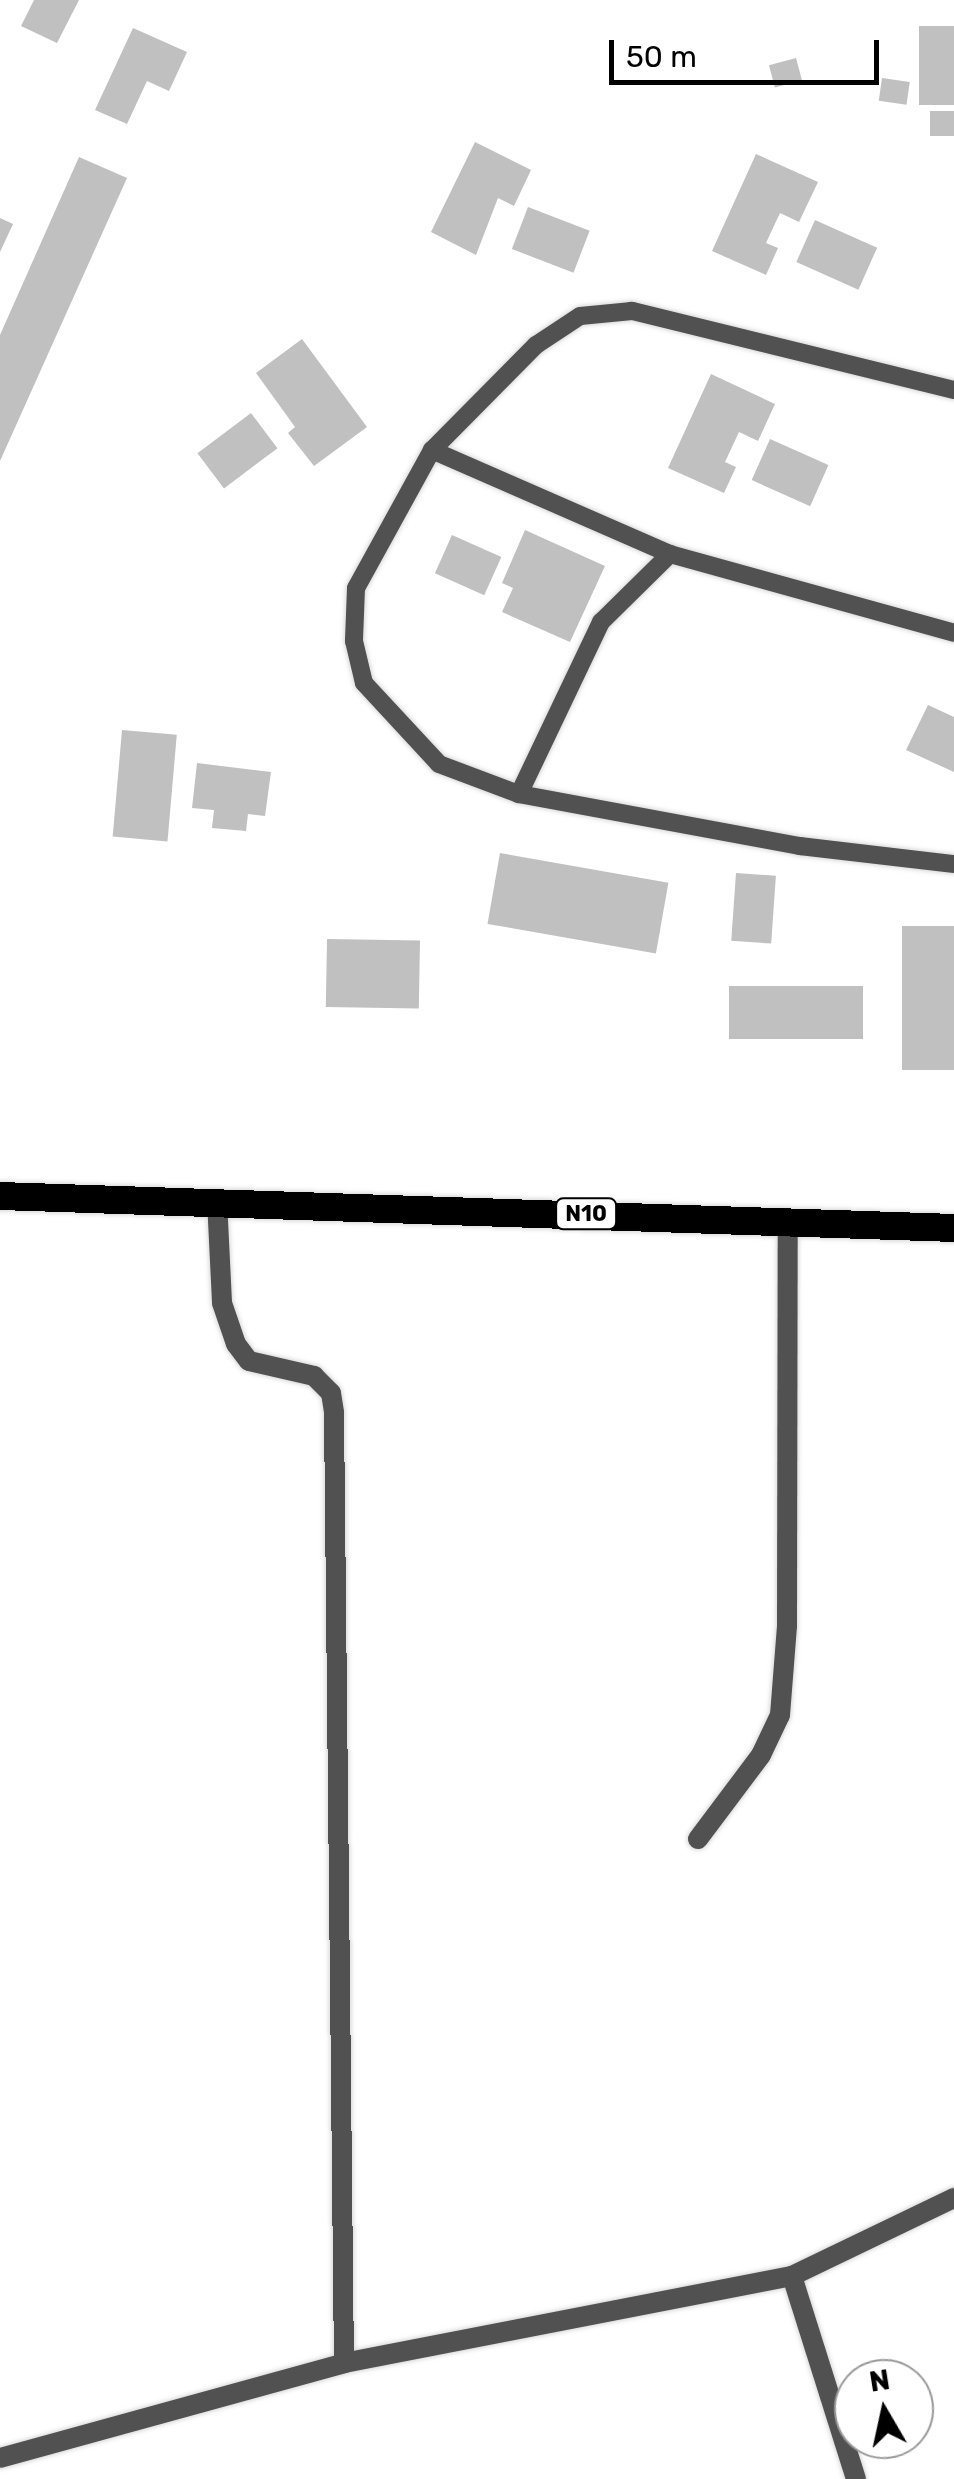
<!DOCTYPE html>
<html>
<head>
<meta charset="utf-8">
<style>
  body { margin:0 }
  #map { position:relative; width:954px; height:2479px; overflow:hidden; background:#fff; font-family:Rubik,sans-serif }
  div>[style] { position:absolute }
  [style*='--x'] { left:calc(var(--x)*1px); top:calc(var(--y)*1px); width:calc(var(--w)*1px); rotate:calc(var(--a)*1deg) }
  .building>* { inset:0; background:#c0c0c0; transform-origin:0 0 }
  .roads { filter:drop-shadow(0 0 2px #dbdbdb) drop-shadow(0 0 2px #dbdbdb) }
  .service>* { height:18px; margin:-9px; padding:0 9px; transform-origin:9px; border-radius:9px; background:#515151 }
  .minor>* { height:20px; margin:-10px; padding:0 10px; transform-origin:10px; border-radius:10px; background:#515151 }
  .trunk>* { height:28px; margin:-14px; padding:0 14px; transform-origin:14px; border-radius:14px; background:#000 }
  span { translate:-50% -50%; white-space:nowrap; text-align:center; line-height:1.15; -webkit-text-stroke:9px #fff; paint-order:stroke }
  .shield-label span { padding:2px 8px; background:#fff; border:2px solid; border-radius:8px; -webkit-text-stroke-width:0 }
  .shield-label { font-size:22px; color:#000; font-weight:700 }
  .north { position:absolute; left:834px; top:2359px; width:100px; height:100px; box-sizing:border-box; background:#fff; border:2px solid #999; border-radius:50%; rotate:351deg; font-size:28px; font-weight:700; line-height:40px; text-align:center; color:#000 }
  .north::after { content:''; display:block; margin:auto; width:35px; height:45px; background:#000; clip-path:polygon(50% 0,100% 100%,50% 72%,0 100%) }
  .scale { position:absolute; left:609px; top:40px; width:270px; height:45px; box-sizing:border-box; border:5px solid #000; border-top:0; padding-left:12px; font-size:30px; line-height:35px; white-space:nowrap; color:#000; -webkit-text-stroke:8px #fff; paint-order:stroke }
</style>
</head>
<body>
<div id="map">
  <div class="building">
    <div style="clip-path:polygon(34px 0,79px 0,57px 43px,21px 26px)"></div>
    <div style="left:919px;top:26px;width:35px;height:79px"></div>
    <div style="clip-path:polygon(133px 28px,187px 52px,169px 91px,147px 81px,127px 124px,95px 110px)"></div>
    <div style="left:796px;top:58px;width:23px;height:28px;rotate:75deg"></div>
    <div style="left:882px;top:78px;width:28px;height:23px;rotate:8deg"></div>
    <div style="left:930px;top:111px;width:24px;height:25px"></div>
    <div style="clip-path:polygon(475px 142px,531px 170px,514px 206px,498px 198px,476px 255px,431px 232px)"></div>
    <div style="clip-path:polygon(756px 154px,818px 182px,799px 222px,780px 213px,766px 243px,778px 248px,766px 275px,712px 251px)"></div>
    <div style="clip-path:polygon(79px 157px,127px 178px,0 461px,0 335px)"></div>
    <div style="left:528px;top:207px;width:66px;height:45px;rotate:21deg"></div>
    <div style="clip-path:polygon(0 218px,13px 224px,0 252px)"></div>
    <div style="left:815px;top:220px;width:68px;height:46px;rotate:24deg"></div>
    <div style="clip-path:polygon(302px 339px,367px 427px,314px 466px,288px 433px,295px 427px,256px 373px)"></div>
    <div style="clip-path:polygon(711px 374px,775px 404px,758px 441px,739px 432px,725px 462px,736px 467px,724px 493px,668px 468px)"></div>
    <div style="left:251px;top:413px;width:44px;height:67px;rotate:53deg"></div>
    <div style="left:770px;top:439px;width:64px;height:45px;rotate:24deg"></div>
    <div style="clip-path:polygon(525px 530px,605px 566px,570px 642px,502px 612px,513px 588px,502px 583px)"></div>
    <div style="left:452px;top:535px;width:54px;height:42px;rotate:24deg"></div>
    <div style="clip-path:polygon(928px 705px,954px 717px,954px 772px,906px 750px)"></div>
    <div style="left:122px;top:730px;width:55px;height:107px;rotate:5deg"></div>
    <div style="clip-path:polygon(197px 763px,271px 772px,265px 816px,248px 814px,246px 831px,212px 828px,214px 810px,192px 808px)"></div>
    <div style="left:500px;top:853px;width:171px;height:72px;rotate:10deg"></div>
    <div style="left:736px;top:873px;width:40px;height:68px;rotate:4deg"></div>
    <div style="left:902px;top:926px;width:52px;height:144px"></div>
    <div style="left:327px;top:939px;width:93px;height:68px;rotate:1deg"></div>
    <div style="left:729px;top:986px;width:134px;height:53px"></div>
  </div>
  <div class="roads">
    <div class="service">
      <div style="--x:954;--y:390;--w:332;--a:-166.2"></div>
      <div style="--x:632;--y:311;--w:52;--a:174.5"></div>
      <div style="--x:580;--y:316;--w:53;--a:146.6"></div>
      <div style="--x:536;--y:345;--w:148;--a:134.7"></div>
      <div style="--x:432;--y:450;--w:158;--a:118.8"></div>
      <div style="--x:356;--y:588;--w:53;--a:92.2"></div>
      <div style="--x:354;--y:641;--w:43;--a:76.6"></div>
      <div style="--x:364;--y:683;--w:110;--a:47.2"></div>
      <div style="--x:439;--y:764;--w:85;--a:20.6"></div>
      <div style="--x:519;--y:794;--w:286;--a:10.5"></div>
      <div style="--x:800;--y:846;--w:155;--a:6.7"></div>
      <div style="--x:432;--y:450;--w:260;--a:23.6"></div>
      <div style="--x:670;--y:554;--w:295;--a:15.5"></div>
      <div style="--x:519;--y:794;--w:191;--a:-64.5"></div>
      <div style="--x:601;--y:622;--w:97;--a:-44.6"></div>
    </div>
    <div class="minor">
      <div style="--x:217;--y:1200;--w:103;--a:87.2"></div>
      <div style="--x:222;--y:1303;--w:43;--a:71.1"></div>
      <div style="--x:236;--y:1344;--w:21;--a:53"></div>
      <div style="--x:249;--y:1361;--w:67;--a:13"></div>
      <div style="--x:314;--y:1376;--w:24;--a:45"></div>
      <div style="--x:331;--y:1393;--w:20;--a:81"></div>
      <div style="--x:334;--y:1413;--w:950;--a:89.4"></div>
      <div style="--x:698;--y:1839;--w:105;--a:-53.1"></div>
      <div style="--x:761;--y:1755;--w:44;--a:-64.6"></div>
      <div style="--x:780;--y:1715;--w:89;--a:-85.5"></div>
      <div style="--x:787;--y:1626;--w:404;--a:-89.9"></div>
      <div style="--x:792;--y:2276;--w:213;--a:72.5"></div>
      <div style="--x:0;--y:2458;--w:357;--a:-15.4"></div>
      <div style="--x:344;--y:2363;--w:456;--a:-11"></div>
      <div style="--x:792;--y:2276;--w:180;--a:-25.7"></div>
    </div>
    <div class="trunk">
      <div style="--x:0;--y:1196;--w:955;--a:1.92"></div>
    </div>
  </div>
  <div class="shield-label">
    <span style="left:586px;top:1214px">N10</span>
  </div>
  <div class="north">N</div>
  <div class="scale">50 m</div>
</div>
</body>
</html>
